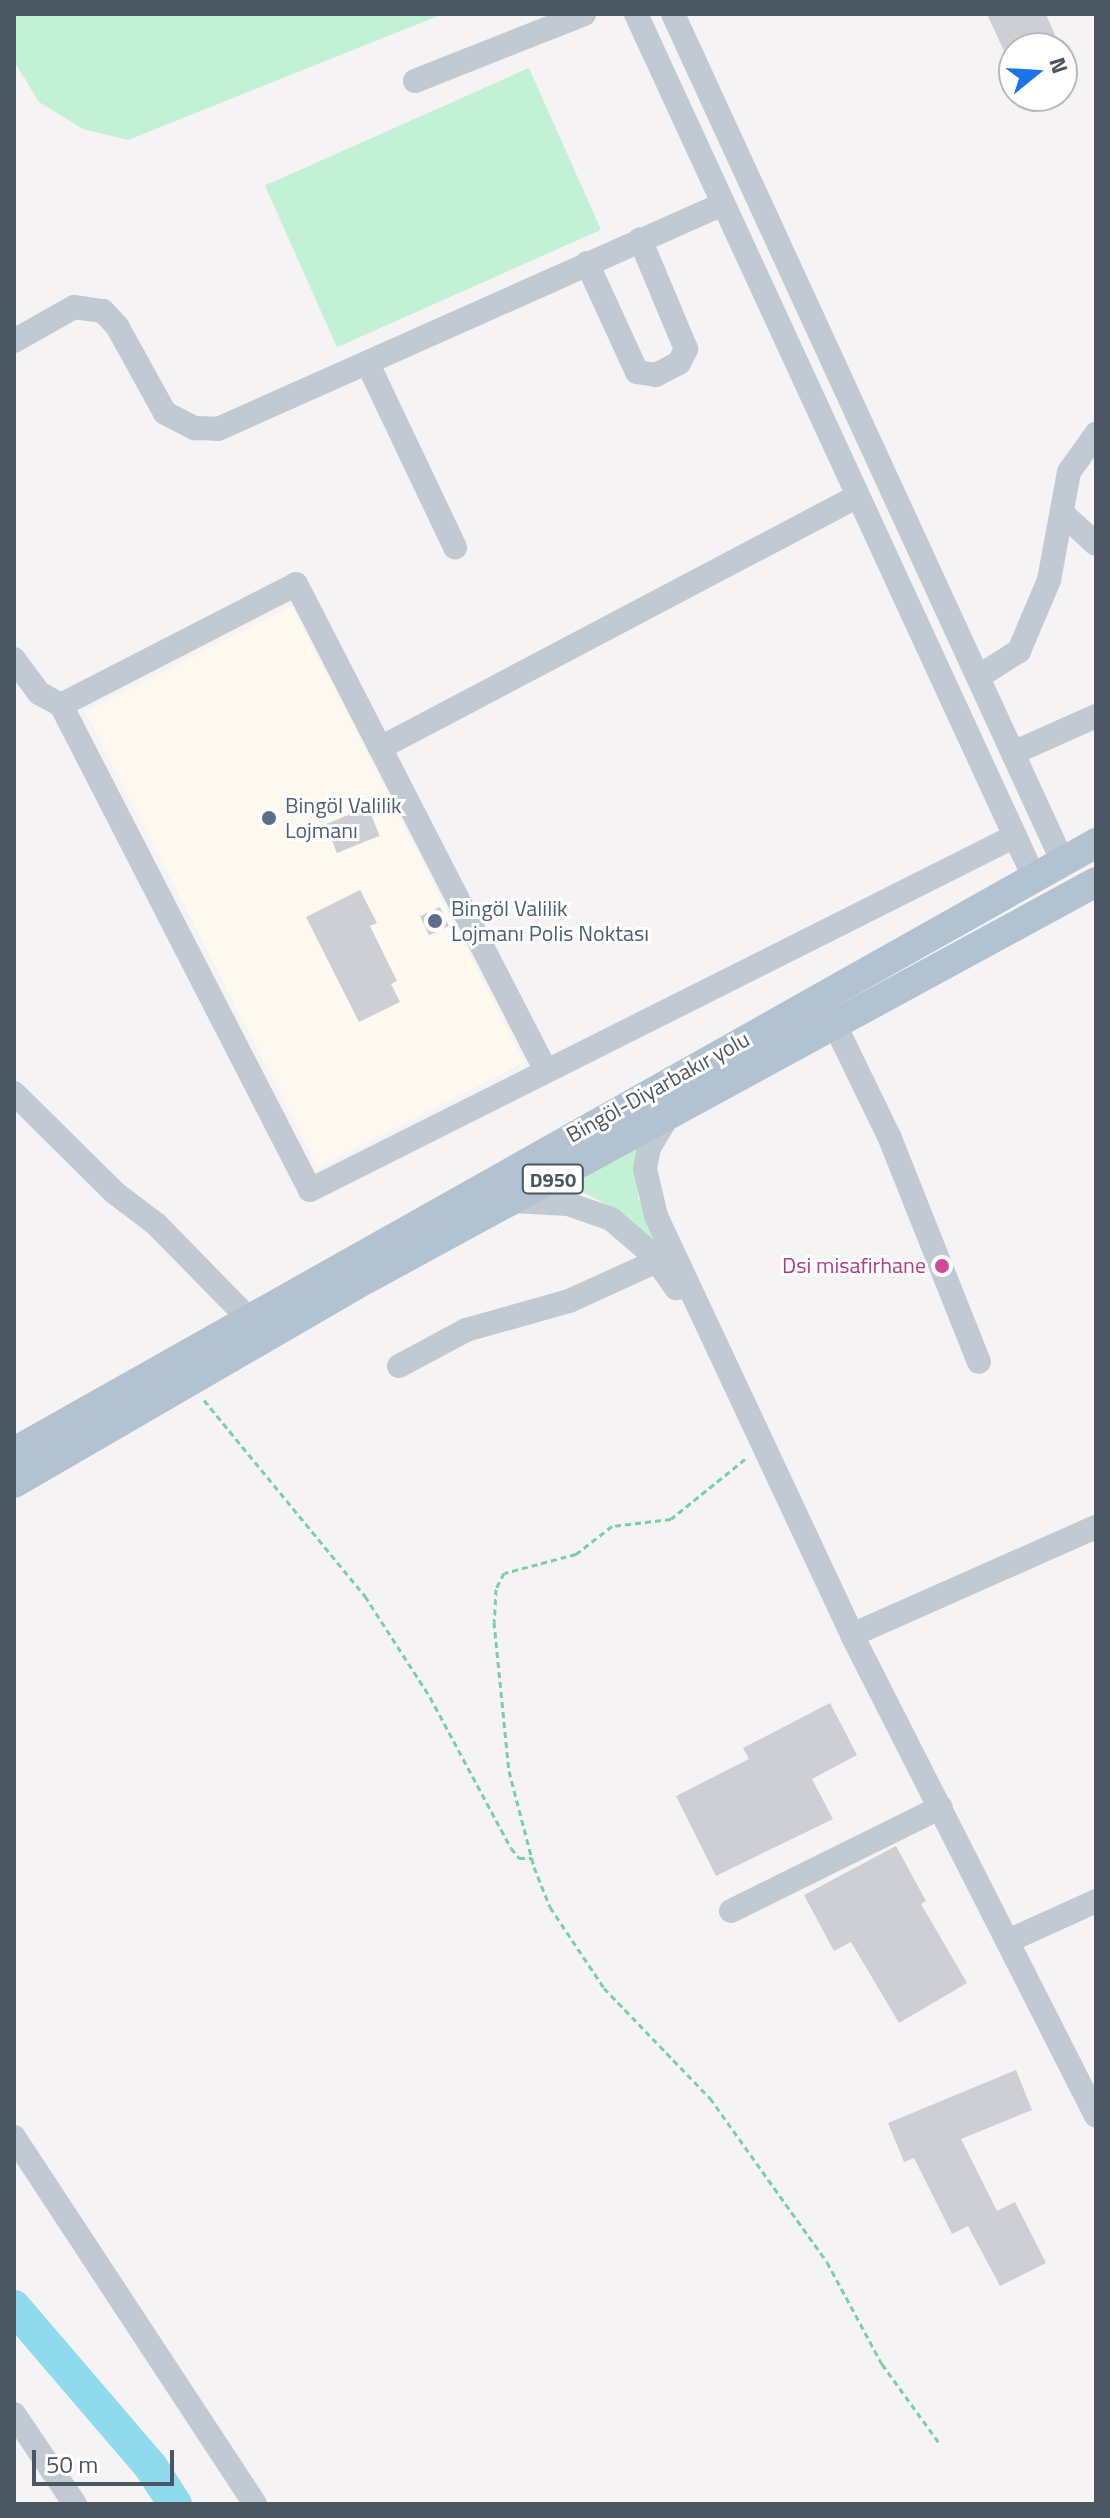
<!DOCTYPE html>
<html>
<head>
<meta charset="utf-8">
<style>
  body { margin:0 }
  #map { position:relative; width:1110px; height:2518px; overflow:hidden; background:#f5f3f3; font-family:"Titillium Web",sans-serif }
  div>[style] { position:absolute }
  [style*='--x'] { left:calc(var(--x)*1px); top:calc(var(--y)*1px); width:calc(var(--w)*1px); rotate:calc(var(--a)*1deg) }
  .commercial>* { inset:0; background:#fdf9ef; transform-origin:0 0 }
  .green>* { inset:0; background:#c3f1d5; transform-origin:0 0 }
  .river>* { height:34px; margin:-17px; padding:0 17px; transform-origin:17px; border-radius:17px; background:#90daee }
  .building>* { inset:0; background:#cdcfd5; transform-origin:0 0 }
  .path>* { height:3px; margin-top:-1.5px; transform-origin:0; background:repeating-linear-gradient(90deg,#7ad0a6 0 6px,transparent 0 10px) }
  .minor>* { height:24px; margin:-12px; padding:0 12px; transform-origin:12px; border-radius:12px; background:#c1cad2 }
  .major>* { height:30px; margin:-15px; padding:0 15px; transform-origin:15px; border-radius:15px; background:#b3c2d1 }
  .dots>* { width:22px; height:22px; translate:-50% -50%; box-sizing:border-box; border:4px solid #fff; border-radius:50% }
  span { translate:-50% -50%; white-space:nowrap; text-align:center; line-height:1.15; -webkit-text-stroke:6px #fff; paint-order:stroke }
  .shield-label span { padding:2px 6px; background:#fff; border:2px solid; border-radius:6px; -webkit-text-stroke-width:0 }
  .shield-label { font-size:20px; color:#4a5661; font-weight:700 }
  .service-label { font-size:22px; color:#4e5e75 }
  .left { translate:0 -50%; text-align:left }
  .street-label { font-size:22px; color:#4a5661 }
  .hotel-label { font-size:22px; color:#b23c85 }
  .right { translate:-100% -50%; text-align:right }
  .frame { position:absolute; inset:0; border:16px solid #4a5661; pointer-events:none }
  .north { position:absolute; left:998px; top:32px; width:80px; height:80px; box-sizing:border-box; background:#fff; border:2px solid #b7bbc0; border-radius:50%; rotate:72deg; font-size:22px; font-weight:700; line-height:32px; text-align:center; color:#4a5661 }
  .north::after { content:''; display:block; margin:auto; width:28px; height:36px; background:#1a73e8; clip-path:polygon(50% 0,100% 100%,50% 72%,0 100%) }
  .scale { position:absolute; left:32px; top:2450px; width:142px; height:36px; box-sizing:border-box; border:4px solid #4a5661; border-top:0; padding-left:10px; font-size:24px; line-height:28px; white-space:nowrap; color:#4a5661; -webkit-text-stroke:6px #fff; paint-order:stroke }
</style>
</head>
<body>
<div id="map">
  <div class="commercial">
    <div style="left:292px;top:606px;width:512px;height:232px;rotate:63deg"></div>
  </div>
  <div class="green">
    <div style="clip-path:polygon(14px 14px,443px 14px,128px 140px,83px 129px,39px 102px,14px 61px)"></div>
    <div style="left:529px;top:68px;width:177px;height:289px;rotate:66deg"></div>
    <div style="clip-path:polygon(639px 1144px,638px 1198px,668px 1261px,619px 1211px,567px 1184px)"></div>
  </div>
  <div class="river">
    <div style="--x:14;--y:2307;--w:211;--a:49.4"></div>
    <div style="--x:151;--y:2467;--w:44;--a:57"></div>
  </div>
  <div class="building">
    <div style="clip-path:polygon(987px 14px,1046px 14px,1055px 35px,1028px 48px,1014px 48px,1014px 73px)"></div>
    <div style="left:368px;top:807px;width:31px;height:46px;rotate:68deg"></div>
    <div style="clip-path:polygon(360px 890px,377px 923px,370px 926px,397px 981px,391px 984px,400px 1002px,359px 1022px,306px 917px)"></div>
    <div style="left:440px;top:907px;width:21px;height:22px;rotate:65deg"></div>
    <div style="clip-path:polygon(830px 1703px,857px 1755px,812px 1779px,833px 1819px,716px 1876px,676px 1796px,749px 1759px,743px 1748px)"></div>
    <div style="clip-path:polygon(896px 1846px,926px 1901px,921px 1904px,967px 1983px,899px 2023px,851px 1942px,834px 1951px,804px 1895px)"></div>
    <div style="clip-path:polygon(1016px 2070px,1032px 2110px,961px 2139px,997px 2211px,1015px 2202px,1046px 2263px,1000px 2286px,968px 2226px,952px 2234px,914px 2158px,904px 2162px,888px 2123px)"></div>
  </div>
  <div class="path">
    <div style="--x:204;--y:1400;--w:254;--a:50.6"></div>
    <div style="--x:365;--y:1596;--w:120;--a:57.2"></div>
    <div style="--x:430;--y:1697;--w:171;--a:61.8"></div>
    <div style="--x:511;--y:1848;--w:13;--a:51"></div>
    <div style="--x:519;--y:1858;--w:13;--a:0"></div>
    <div style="--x:745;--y:1459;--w:95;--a:141"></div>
    <div style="--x:671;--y:1519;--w:59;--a:173.2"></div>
    <div style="--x:612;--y:1526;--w:46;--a:142.1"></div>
    <div style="--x:576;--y:1554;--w:74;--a:165.2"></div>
    <div style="--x:504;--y:1573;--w:18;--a:117"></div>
    <div style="--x:496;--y:1589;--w:33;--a:93"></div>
    <div style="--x:494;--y:1622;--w:150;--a:84.3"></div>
    <div style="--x:509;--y:1771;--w:99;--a:75.4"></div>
    <div style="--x:534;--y:1867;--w:43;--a:68.2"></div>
    <div style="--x:550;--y:1907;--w:97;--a:56.3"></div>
    <div style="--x:604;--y:1988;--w:153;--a:46.1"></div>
    <div style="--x:710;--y:2098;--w:201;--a:54.5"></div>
    <div style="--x:827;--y:2262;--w:116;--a:61.7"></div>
    <div style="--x:882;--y:2364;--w:99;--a:54.1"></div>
  </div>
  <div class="minor">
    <div style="--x:636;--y:14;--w:948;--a:65.25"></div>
    <div style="--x:673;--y:14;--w:931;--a:65.31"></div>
    <div style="--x:415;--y:81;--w:182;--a:-21.6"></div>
    <div style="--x:587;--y:263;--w:120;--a:65.4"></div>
    <div style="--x:637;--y:372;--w:19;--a:9"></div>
    <div style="--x:656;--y:375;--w:26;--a:-28"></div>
    <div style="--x:679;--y:363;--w:16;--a:-63"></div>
    <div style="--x:686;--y:349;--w:119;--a:-112.7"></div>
    <div style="--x:14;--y:341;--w:69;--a:-29.5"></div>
    <div style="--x:74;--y:307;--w:29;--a:8"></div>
    <div style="--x:103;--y:311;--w:21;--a:47"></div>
    <div style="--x:117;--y:326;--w:99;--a:61.1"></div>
    <div style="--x:165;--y:413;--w:34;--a:27"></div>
    <div style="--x:195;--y:428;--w:23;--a:2"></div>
    <div style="--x:218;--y:429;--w:553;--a:-24.02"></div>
    <div style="--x:368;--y:364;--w:203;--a:64.6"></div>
    <div style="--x:1062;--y:513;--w:46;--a:42.4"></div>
    <div style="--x:14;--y:659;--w:42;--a:53.7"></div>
    <div style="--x:39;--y:693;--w:25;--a:29"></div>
    <div style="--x:61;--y:705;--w:545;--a:62.82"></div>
    <div style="--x:310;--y:1190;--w:789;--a:-26.66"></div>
    <div style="--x:978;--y:677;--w:49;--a:-32.4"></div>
    <div style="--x:1019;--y:651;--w:77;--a:-67.1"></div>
    <div style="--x:1049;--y:580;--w:110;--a:-79.5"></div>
    <div style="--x:1069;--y:472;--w:47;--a:-54.6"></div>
    <div style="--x:61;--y:705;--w:264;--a:-27.2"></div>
    <div style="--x:296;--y:584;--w:545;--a:62.82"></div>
    <div style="--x:380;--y:748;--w:540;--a:-27.8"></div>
    <div style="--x:1013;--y:753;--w:91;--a:-24"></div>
    <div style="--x:835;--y:1025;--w:123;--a:64.1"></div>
    <div style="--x:889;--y:1136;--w:243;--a:68.3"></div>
    <div style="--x:14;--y:1093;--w:142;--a:44.7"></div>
    <div style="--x:115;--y:1193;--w:51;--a:37.1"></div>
    <div style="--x:156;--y:1224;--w:132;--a:45.6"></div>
    <div style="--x:668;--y:1116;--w:37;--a:121"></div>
    <div style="--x:649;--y:1148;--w:21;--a:101"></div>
    <div style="--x:645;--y:1169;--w:48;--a:76.8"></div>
    <div style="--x:656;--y:1216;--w:463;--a:64.9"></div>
    <div style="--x:852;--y:1635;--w:539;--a:63.1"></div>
    <div style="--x:512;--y:1201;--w:56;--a:3.1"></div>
    <div style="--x:568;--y:1204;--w:46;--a:19.2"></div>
    <div style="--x:611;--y:1219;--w:54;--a:40.5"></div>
    <div style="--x:652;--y:1254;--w:42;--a:54.8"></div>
    <div style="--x:399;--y:1366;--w:76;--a:-28.2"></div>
    <div style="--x:466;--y:1330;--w:107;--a:-15.7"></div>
    <div style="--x:569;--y:1301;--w:97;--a:-24.4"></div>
    <div style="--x:852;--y:1635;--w:267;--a:-23.9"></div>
    <div style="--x:731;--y:1911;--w:234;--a:-26.3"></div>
    <div style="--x:1008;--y:1941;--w:97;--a:-24.4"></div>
    <div style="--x:14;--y:2137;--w:439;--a:56.7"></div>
    <div style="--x:14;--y:2414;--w:109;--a:55.9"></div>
  </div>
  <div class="major">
    <div style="--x:14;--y:1452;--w:1242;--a:-29.37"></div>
    <div style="--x:14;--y:1483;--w:409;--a:-30.1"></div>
    <div style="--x:368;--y:1278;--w:829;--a:-28.54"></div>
  </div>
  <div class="dots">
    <div style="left:269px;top:818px;background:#5c6f8a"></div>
    <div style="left:435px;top:921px;background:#5c6f8a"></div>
    <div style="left:942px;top:1266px;background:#d1479c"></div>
  </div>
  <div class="shield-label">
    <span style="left:553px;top:1179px">D950</span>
  </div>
  <div class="service-label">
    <span class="left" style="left:285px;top:818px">Bingöl Valilik<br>Lojmanı</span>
    <span class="left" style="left:451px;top:921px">Bingöl Valilik<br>Lojmanı Polis Noktası</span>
  </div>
  <div class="street-label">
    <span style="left:658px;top:1087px;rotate:-29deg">Bingöl-Diyarbakır yolu</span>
  </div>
  <div class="hotel-label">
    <span class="right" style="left:926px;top:1266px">Dsi misafirhane</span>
  </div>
  <div class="frame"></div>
  <div class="north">N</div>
  <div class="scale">50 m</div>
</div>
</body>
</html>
